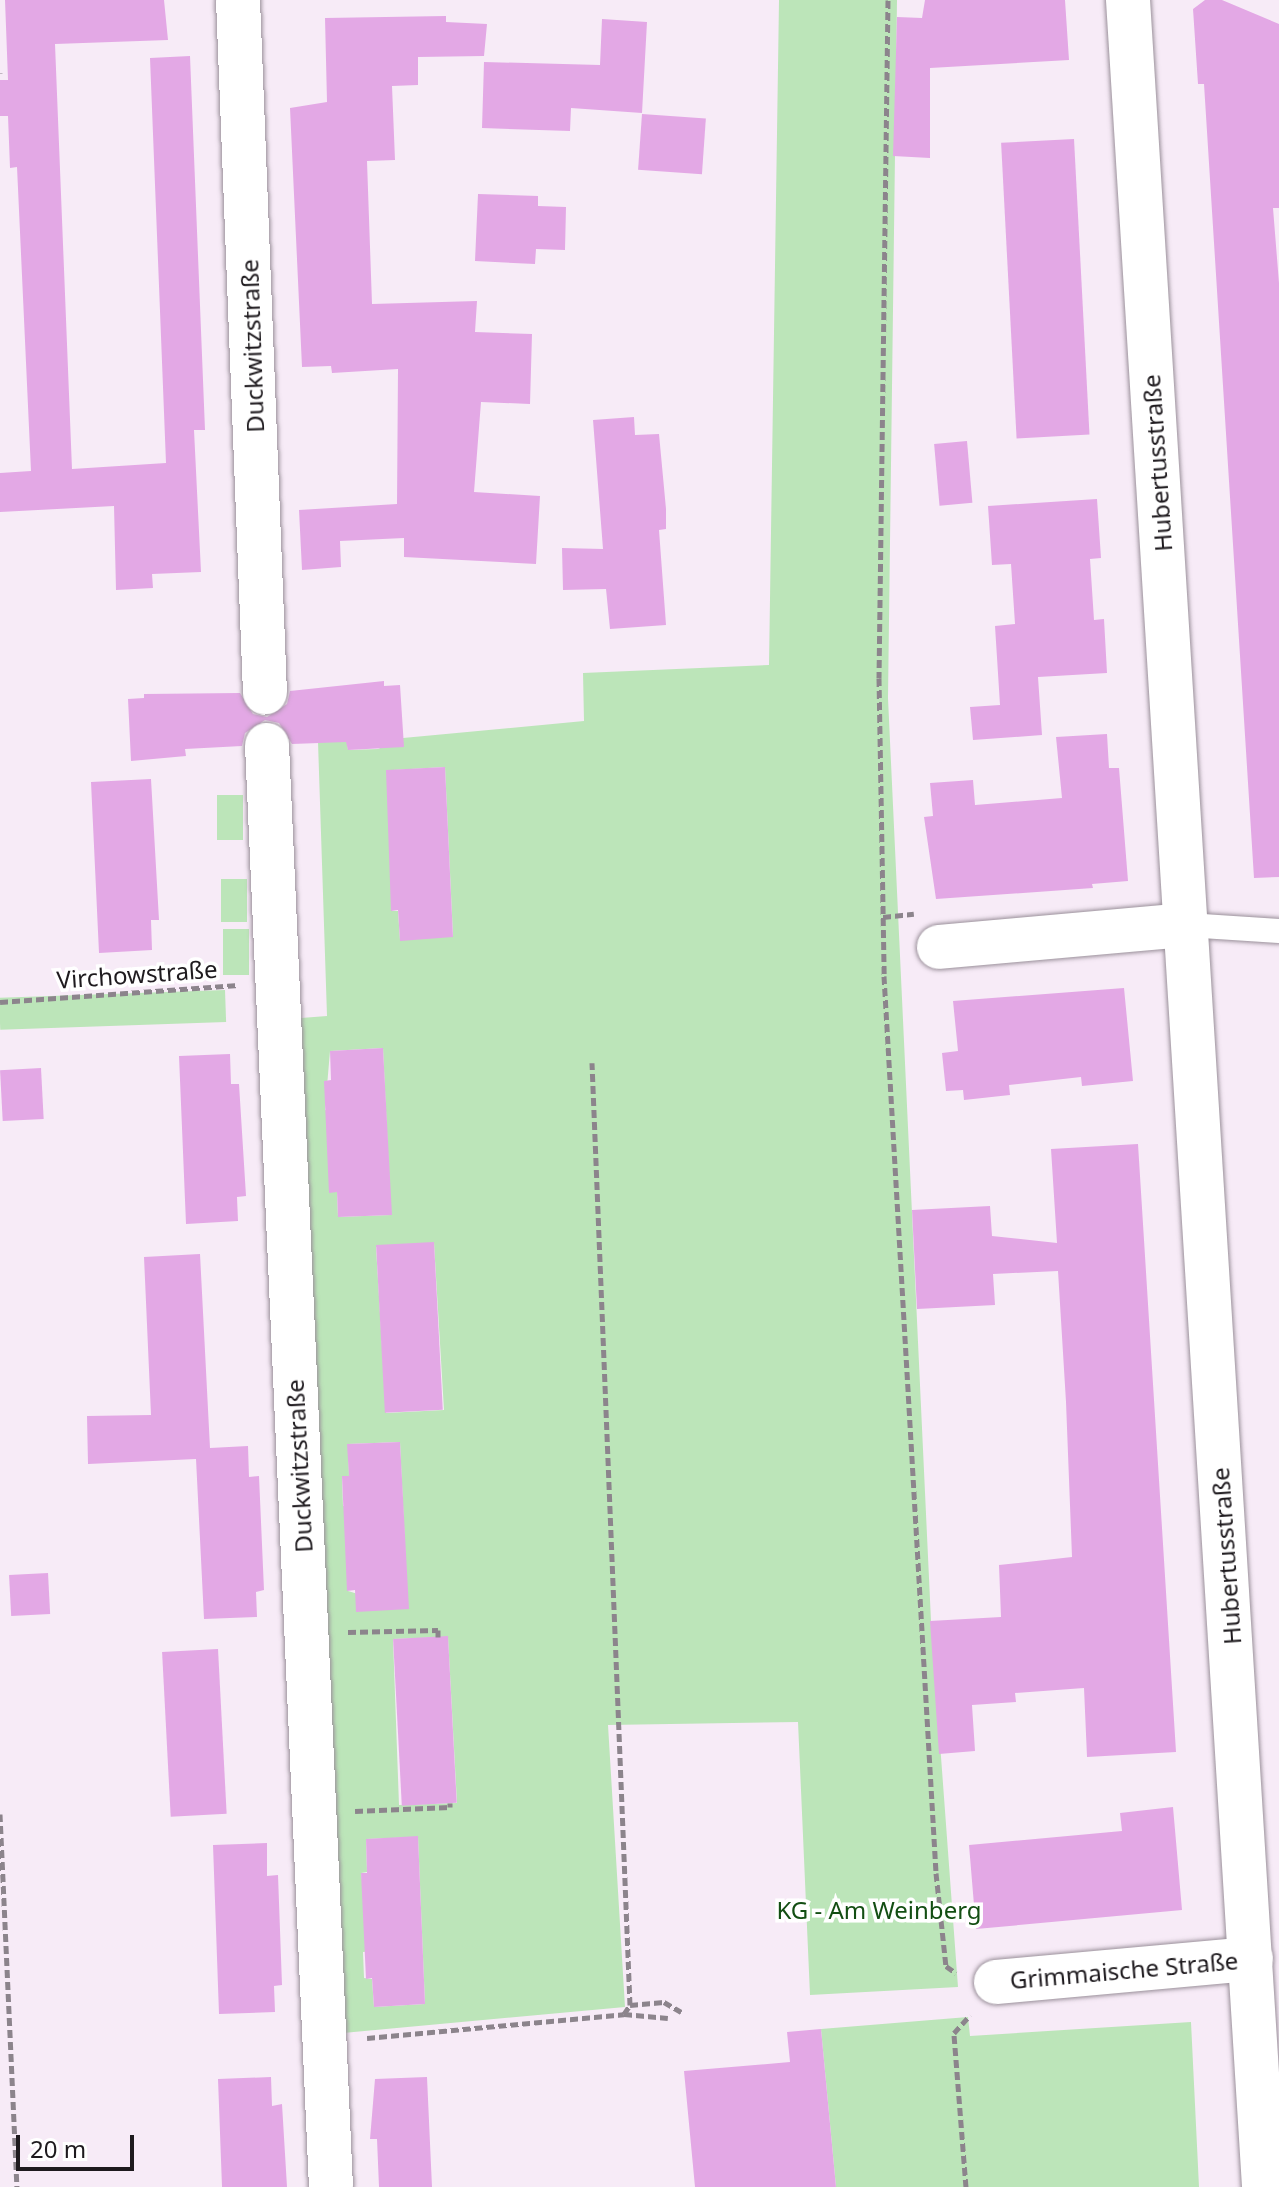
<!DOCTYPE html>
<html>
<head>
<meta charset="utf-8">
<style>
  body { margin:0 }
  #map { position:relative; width:1279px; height:2187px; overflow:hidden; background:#f7ebf7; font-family:"Noto Sans",sans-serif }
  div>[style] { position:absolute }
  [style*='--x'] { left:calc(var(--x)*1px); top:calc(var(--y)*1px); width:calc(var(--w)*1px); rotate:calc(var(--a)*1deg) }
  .green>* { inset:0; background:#bce5b9; transform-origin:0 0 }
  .building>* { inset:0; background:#e3a8e5; transform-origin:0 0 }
  .path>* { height:5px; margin-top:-2.5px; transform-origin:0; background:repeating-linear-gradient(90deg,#8c848c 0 8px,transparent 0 12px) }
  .roads { filter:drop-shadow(0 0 2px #9b919b) drop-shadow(0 0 2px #9b919b) }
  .lane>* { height:24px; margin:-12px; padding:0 12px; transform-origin:12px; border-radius:12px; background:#fff }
  .street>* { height:44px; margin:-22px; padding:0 22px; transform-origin:22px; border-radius:22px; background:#fff }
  span { translate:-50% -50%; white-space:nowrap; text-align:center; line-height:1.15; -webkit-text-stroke:7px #fff; paint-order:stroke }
  .street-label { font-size:24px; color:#1e1a1e }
  .park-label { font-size:24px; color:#134e13 }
  .scale { position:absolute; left:16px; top:2135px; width:118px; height:36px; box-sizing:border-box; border:4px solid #1e1a1e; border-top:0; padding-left:10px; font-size:24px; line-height:28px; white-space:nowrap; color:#1e1a1e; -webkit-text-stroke:6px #fff; paint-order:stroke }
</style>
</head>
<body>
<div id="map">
  <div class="green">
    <div style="clip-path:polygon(evenodd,779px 0,897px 0,888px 698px,931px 1621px,958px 1987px,810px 1995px,798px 1722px,608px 1725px,625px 2007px,343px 2033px,301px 1018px,327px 1016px,318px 742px,347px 741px,348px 750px,378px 749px,403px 738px,584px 721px,583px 673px,769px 665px,779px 0,445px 767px,453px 936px,400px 940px,398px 911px,392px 911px,393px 770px,445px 767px,779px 0,383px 1048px,391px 1215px,338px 1217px,337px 1192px,329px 1192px,333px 1111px,325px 1110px,330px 1051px,383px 1048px,779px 0,434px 1243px,444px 1410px,386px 1413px,376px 1247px,434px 1243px,779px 0,400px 1442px,408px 1609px,348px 1591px,351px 1507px,343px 1506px,342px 1477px,349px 1476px,348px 1444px,400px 1442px,779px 0,448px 1637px,457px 1803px,399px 1805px,393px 1639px,448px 1637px,779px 0,418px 1837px,425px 2004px,374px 2007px,372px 1979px,364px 1978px,363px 1952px,372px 1951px,361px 1873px,367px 1872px,366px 1839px,418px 1837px)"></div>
    <div style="left:217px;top:795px;width:26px;height:45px"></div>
    <div style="left:221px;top:879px;width:26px;height:43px"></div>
    <div style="left:249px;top:929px;width:46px;height:26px;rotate:90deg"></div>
    <div style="left:225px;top:990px;width:32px;height:226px;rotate:88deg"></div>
    <div style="clip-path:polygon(968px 2017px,970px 2036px,1191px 2022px,1199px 2187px,836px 2187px,821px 2029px)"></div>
  </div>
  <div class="building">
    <div style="clip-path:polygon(5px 0,164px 0,168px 40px,55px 44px,72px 469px,166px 463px,150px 58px,190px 56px,205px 430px,194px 430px,201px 572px,152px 574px,153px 588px,116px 590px,114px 506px,0 512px,0 473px,31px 471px,17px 167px,10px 168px,8px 116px,0 116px,0 80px,8px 80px)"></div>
    <div style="clip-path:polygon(925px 0,1065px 0,1069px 60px,930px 68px,930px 158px,893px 156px,897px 17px,922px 18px)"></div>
    <div style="clip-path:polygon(1205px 0,1222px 0,1279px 24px,1279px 208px,1273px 208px,1279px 283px,1279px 877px,1254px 878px,1204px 84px,1198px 84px,1193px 9px)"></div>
    <div style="clip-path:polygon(446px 16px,446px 22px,487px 24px,484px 56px,418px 57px,418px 85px,392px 86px,395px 160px,367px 161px,372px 304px,477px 301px,475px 332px,532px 334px,530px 404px,481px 402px,474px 492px,540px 496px,536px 564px,404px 557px,404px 538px,340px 541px,341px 567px,302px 570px,299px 510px,397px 504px,398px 369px,332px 373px,331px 366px,302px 367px,290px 108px,327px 102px,325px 18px)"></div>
    <div style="clip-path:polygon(602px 19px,647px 22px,642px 113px,571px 108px,570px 131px,482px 128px,484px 62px,600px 65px)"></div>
    <div style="left:642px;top:114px;width:64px;height:56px;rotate:4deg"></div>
    <div style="left:1074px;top:139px;width:296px;height:73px;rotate:87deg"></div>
    <div style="clip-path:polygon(478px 194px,538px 196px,538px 206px,566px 207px,565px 250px,536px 249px,535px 264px,475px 261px)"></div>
    <div style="clip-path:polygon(634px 417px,635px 435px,659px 434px,666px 509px,666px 529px,659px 530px,666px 625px,610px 629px,606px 589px,563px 590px,562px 548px,603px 549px,593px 420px)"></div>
    <div style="left:967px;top:441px;width:62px;height:33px;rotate:85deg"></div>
    <div style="clip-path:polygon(1097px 499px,1101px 558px,1090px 559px,1094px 620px,1104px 619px,1107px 673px,1038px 677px,1042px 735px,973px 740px,970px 707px,1000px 705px,995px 626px,1015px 624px,1011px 564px,992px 565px,988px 506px)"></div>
    <div style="clip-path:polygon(384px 681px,384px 686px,400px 685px,404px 747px,348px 750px,346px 742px,292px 744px,279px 723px,265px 720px,245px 733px,242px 746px,185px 749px,186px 756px,131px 761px,128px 699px,144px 698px,144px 694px,240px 693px,253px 714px,267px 717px,287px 704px,290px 691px)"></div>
    <div style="clip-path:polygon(1107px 734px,1109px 768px,1119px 768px,1128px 881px,1092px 884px,1093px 888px,936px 899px,924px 817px,933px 816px,930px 783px,973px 780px,975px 805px,1062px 798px,1056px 737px)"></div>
    <div style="clip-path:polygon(445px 767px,453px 937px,400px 941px,398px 910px,391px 911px,386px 770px)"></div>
    <div style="clip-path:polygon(151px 779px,159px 920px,151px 920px,152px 950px,99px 953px,91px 782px)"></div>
    <div style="clip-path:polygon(1124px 988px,1133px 1081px,1082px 1086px,1081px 1077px,1009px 1085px,1010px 1095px,964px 1100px,963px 1090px,946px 1091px,942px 1053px,958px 1051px,953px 1001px)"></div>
    <div style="clip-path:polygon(383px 1048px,392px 1215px,338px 1217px,337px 1192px,329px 1193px,324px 1081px,331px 1080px,330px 1051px)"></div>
    <div style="clip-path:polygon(230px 1054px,231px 1084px,239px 1084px,246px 1196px,237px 1197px,238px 1221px,186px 1224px,179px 1056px)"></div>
    <div style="left:41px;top:1068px;width:51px;height:41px;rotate:87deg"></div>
    <div style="clip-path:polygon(1138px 1144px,1176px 1752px,1087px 1757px,1084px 1688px,1015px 1693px,1016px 1702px,972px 1705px,975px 1751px,939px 1754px,930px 1621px,1001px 1617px,999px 1565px,1072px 1557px,1066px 1402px,1058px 1271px,993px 1274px,995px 1305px,917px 1309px,912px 1210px,990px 1206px,992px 1236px,1057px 1243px,1051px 1149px)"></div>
    <div style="left:434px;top:1242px;width:168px;height:58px;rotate:87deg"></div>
    <div style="clip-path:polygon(200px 1254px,210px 1448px,248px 1446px,249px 1477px,259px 1476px,264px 1590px,256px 1592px,257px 1617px,204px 1619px,196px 1459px,88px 1464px,87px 1416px,151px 1415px,144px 1257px)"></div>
    <div style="clip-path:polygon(400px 1442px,409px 1609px,356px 1612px,355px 1590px,347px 1591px,342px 1476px,349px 1476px,347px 1444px)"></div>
    <div style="left:48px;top:1573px;width:41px;height:39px;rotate:87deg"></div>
    <div style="left:448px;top:1636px;width:167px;height:55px;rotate:87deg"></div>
    <div style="left:218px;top:1649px;width:165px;height:56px;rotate:87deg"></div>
    <div style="clip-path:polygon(1173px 1807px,1182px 1910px,976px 1929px,969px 1845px,1122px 1831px,1120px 1813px)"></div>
    <div style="clip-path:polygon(418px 1836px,425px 2004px,374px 2007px,372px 1978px,366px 1979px,361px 1873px,367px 1873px,366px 1839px)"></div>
    <div style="clip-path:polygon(267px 1843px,267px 1876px,278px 1875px,282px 1985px,274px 1986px,275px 2012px,219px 2014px,213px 1845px)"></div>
    <div style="clip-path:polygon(821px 2029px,836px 2187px,695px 2187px,684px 2071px,790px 2062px,787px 2032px)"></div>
    <div style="clip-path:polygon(271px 2077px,272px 2106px,282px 2104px,287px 2187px,222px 2187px,218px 2079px)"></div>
    <div style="clip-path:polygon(427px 2077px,432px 2187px,379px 2187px,377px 2139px,370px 2139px,375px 2079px)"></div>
  </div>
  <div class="path">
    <div style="--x:888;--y:0;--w:678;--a:90.76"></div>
    <div style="--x:879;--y:678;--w:298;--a:89"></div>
    <div style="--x:884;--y:976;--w:899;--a:86.68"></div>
    <div style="--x:936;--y:1873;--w:94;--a:83.9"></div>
    <div style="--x:946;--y:1966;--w:12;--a:35"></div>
    <div style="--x:0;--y:72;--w:1;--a:90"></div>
    <div style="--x:883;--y:917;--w:31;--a:-6"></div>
    <div style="--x:0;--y:1002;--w:239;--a:-4.1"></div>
    <div style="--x:348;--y:1632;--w:90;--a:-1.3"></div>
    <div style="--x:438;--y:1630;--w:7;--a:90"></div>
    <div style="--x:355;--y:1811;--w:95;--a:-2.4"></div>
    <div style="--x:450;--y:1807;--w:4;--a:-90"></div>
    <div style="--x:0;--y:1814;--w:373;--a:87.4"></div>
    <div style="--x:630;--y:2005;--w:34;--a:-5"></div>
    <div style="--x:664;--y:2002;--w:20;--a:30"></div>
    <div style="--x:624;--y:2014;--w:44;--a:5.2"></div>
    <div style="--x:367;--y:2038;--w:258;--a:-5.3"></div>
    <div style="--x:624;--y:2014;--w:11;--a:-56"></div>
    <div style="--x:630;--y:2005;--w:943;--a:-92.31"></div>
    <div style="--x:966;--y:2187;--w:154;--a:-94.5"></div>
    <div style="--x:954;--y:2033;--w:24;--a:-48"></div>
  </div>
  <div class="roads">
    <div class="lane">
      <div style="--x:1187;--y:925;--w:92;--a:3.7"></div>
    </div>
    <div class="street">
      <div style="--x:238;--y:0;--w:693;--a:87.77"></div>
      <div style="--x:1128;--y:0;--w:2191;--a:86.44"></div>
      <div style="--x:267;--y:745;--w:1443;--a:87.46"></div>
      <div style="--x:939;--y:947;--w:249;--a:-5.1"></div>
      <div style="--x:996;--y:1982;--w:256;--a:-5.2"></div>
    </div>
  </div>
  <div class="street-label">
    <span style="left:252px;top:346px;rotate:-92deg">Duckwitzstraße</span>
    <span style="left:1157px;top:463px;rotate:-94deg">Hubertusstraße</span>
    <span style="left:137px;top:974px;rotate:-4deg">Virchowstraße</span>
    <span style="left:299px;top:1466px;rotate:-93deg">Duckwitzstraße</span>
    <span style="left:1226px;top:1556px;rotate:-94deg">Hubertusstraße</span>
    <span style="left:1124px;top:1970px;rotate:-5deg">Grimmaische Straße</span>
  </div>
  <div class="park-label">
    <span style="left:879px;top:1910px">KG - Am Weinberg</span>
  </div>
  <div class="scale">20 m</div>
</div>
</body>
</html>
